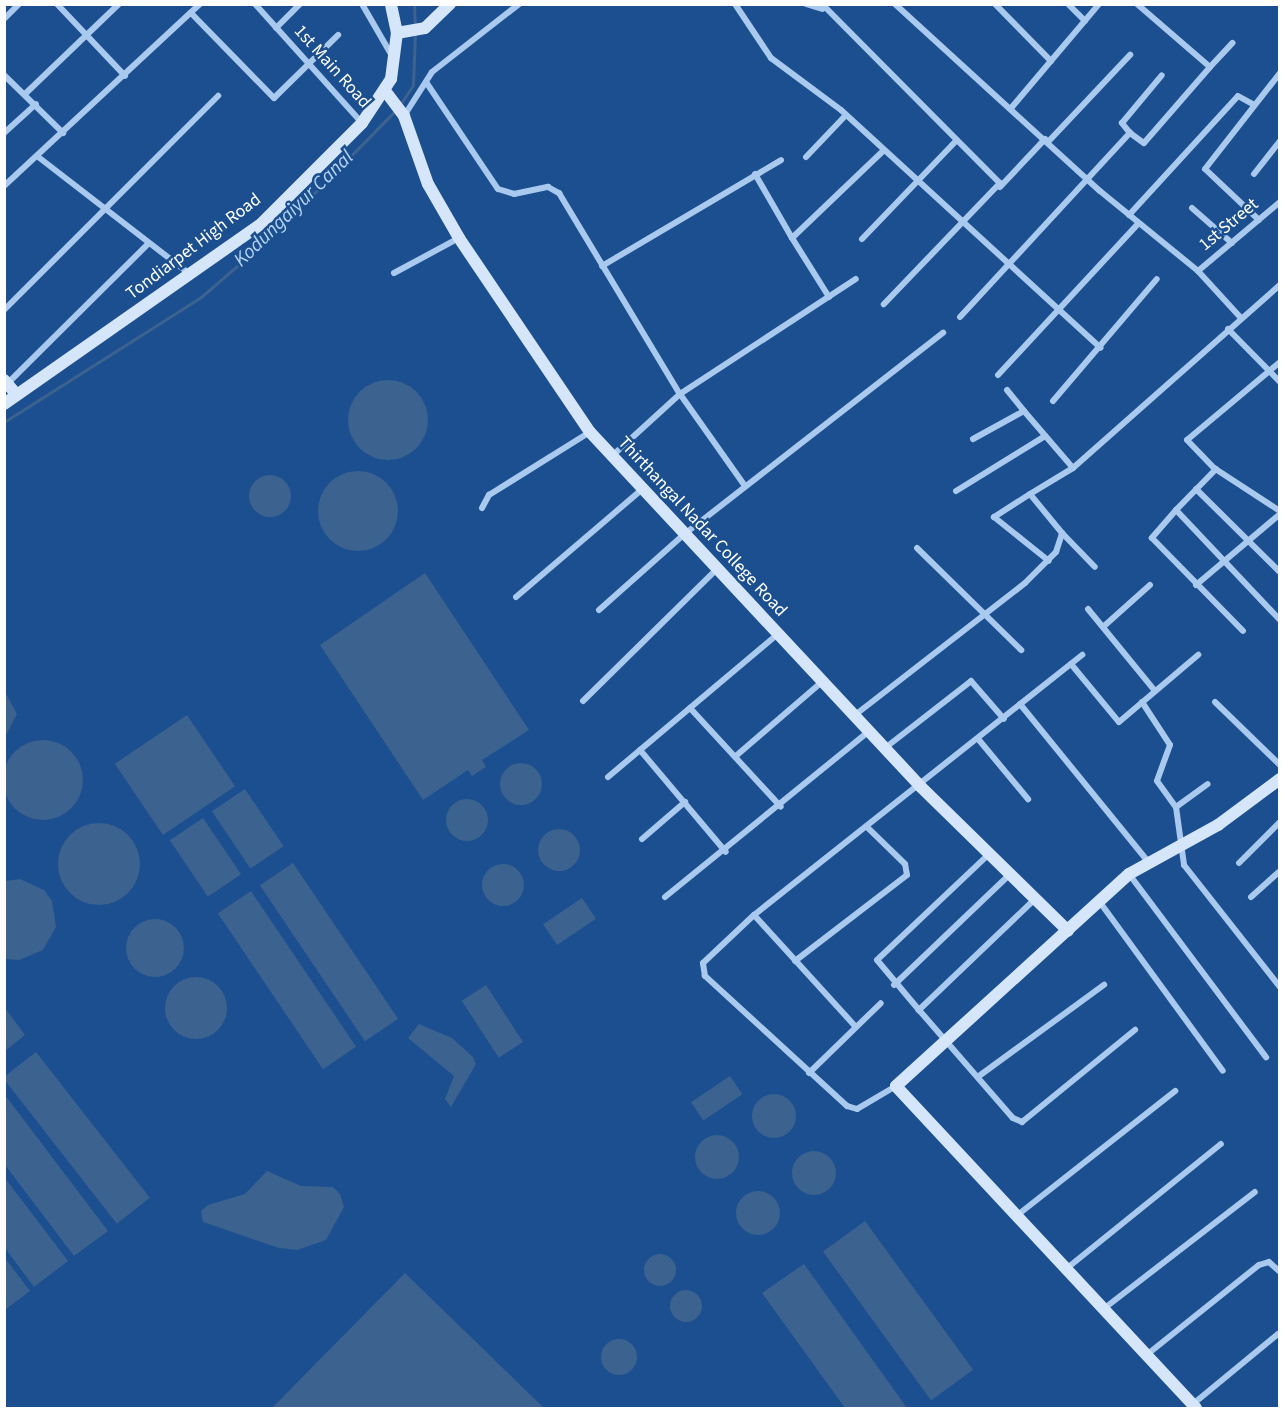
<!DOCTYPE html>
<html>
<head>
<meta charset="utf-8">
<style>
  body { margin:0 }
  #map { position:relative; width:1284px; height:1413px; overflow:hidden; background:#1b4f8f; font-family:"Source Sans 3",sans-serif }
  div>[style] { position:absolute }
  [style*='--x'] { left:calc(var(--x)*1px); top:calc(var(--y)*1px); width:calc(var(--w)*1px); rotate:calc(var(--a)*1deg) }
  .water>* { inset:0; background:#3c6290; transform-origin:0 0 }
  .round { border-radius:50% }
  .stream>* { height:3px; margin:-1.5px; padding:0 1.5px; transform-origin:1.5px; border-radius:1.5px; background:#3c6290 }
  .street>* { height:6px; margin:-3px; padding:0 3px; transform-origin:3px; border-radius:3px; background:#a9c9ee }
  .secondary>* { height:12px; margin:-6px; padding:0 6px; transform-origin:6px; border-radius:6px; background:#d6e6fa }
  span { translate:-50% -50%; white-space:nowrap; text-align:center; line-height:1.15; -webkit-text-stroke:5px #1b4f8f; paint-order:stroke }
  .street-label { font-size:18px; color:#fff }
  .water-label { font-size:20px; color:#b5d3f5; font-style:italic }
  .frame { position:absolute; inset:0; border:6px solid #fff; pointer-events:none }
</style>
</head>
<body>
<div id="map">
  <div class="water">
    <div class="round" style="left:348px;top:380px;width:80px;height:80px"></div>
    <div class="round" style="left:318px;top:471px;width:80px;height:80px"></div>
    <div class="round" style="left:249px;top:475px;width:42px;height:42px"></div>
    <div style="clip-path:polygon(425px 573px,529px 730px,482px 760px,486px 767px,472px 776px,468px 770px,423px 800px,320px 645px)"></div>
    <div style="clip-path:polygon(4px 690px,17px 714px,5px 737px,4px 737px)"></div>
    <div style="left:187px;top:715px;width:86px;height:87px;rotate:56deg"></div>
    <div class="round" style="left:3px;top:740px;width:80px;height:80px"></div>
    <div class="round" style="left:500px;top:763px;width:42px;height:42px"></div>
    <div style="left:245px;top:789px;width:69px;height:40px;rotate:56deg"></div>
    <div class="round" style="left:446px;top:799px;width:42px;height:42px"></div>
    <div style="left:203px;top:818px;width:68px;height:40px;rotate:56deg"></div>
    <div class="round" style="left:58px;top:823px;width:82px;height:82px"></div>
    <div class="round" style="left:538px;top:829px;width:42px;height:42px"></div>
    <div style="left:293px;top:863px;width:188px;height:40px;rotate:56deg"></div>
    <div class="round" style="left:482px;top:864px;width:42px;height:42px"></div>
    <div style="clip-path:polygon(20px 879px,44px 890px,52px 901px,56px 927px,43px 950px,19px 960px,6px 959px,5px 881px)"></div>
    <div style="left:251px;top:891px;width:188px;height:40px;rotate:56deg"></div>
    <div style="left:582px;top:898px;width:25px;height:47px;rotate:56deg"></div>
    <div class="round" style="left:126px;top:919px;width:58px;height:58px"></div>
    <div class="round" style="left:165px;top:977px;width:62px;height:62px"></div>
    <div style="left:486px;top:985px;width:68px;height:29px;rotate:57deg"></div>
    <div style="clip-path:polygon(5px 1008px,25px 1035px,5px 1051px,4px 1008px)"></div>
    <div style="clip-path:polygon(419px 1024px,452px 1038px,473px 1057px,476px 1064px,451px 1107px,445px 1099px,454px 1076px,408px 1038px)"></div>
    <div style="left:36px;top:1052px;width:185px;height:42px;rotate:52deg"></div>
    <div style="left:730px;top:1076px;width:22px;height:47px;rotate:56deg"></div>
    <div class="round" style="left:752px;top:1094px;width:44px;height:44px"></div>
    <div style="clip-path:polygon(5px 1095px,108px 1231px,74px 1256px,5px 1165px)"></div>
    <div class="round" style="left:695px;top:1135px;width:44px;height:44px"></div>
    <div class="round" style="left:792px;top:1151px;width:44px;height:44px"></div>
    <div style="clip-path:polygon(267px 1171px,301px 1186px,333px 1187px,340px 1194px,344px 1207px,326px 1240px,297px 1250px,279px 1248px,203px 1222px,201px 1211px,208px 1205px,245px 1194px)"></div>
    <div style="clip-path:polygon(5px 1178px,68px 1261px,34px 1287px,5px 1248px)"></div>
    <div class="round" style="left:736px;top:1191px;width:44px;height:44px"></div>
    <div style="left:865px;top:1221px;width:184px;height:52px;rotate:54deg"></div>
    <div class="round" style="left:644px;top:1254px;width:32px;height:32px"></div>
    <div style="clip-path:polygon(5px 1258px,30px 1291px,5px 1310px,4px 1258px)"></div>
    <div style="clip-path:polygon(804px 1264px,907px 1408px,845px 1408px,762px 1293px)"></div>
    <div style="clip-path:polygon(405px 1273px,544px 1408px,272px 1408px)"></div>
    <div class="round" style="left:670px;top:1290px;width:32px;height:32px"></div>
    <div class="round" style="left:601px;top:1339px;width:36px;height:36px"></div>
  </div>
  <div class="stream">
    <div style="--x:414;--y:4;--w:23;--a:88"></div>
    <div style="--x:399;--y:106;--w:25;--a:-56"></div>
    <div style="--x:413;--y:85;--w:52;--a:-87.8"></div>
    <div style="--x:4;--y:422;--w:233;--a:-32.4"></div>
    <div style="--x:201;--y:297;--w:96;--a:-40.8"></div>
    <div style="--x:274;--y:234;--w:173;--a:-45.5"></div>
  </div>
  <div class="street">
    <div style="--x:57;--y:4;--w:99;--a:46.6"></div>
    <div style="--x:255;--y:4;--w:160;--a:48"></div>
    <div style="--x:362;--y:4;--w:58;--a:59.9"></div>
    <div style="--x:735;--y:4;--w:65;--a:56.3"></div>
    <div style="--x:771;--y:58;--w:87;--a:36.6"></div>
    <div style="--x:841;--y:110;--w:352;--a:42.5"></div>
    <div style="--x:806;--y:4;--w:17;--a:17"></div>
    <div style="--x:822;--y:4;--w:252;--a:45.2"></div>
    <div style="--x:1000;--y:183;--w:168;--a:133.8"></div>
    <div style="--x:895;--y:4;--w:277;--a:42.4"></div>
    <div style="--x:1100;--y:191;--w:127;--a:39.2"></div>
    <div style="--x:1198;--y:271;--w:64;--a:47.5"></div>
    <div style="--x:995;--y:4;--w:80;--a:45.5"></div>
    <div style="--x:1068;--y:4;--w:24;--a:45"></div>
    <div style="--x:191;--y:13;--w:119;--a:45.7"></div>
    <div style="--x:274;--y:98;--w:90;--a:-44.5"></div>
    <div style="--x:4;--y:19;--w:21;--a:-45"></div>
    <div style="--x:276;--y:28;--w:34;--a:-45"></div>
    <div style="--x:1210;--y:67;--w:33;--a:-47"></div>
    <div style="--x:4;--y:75;--w:83;--a:44.5"></div>
    <div style="--x:426;--y:82;--w:129;--a:56.1"></div>
    <div style="--x:498;--y:189;--w:17;--a:17"></div>
    <div style="--x:514;--y:194;--w:35;--a:-12"></div>
    <div style="--x:548;--y:187;--w:13;--a:29"></div>
    <div style="--x:559;--y:193;--w:235;--a:59"></div>
    <div style="--x:680;--y:394;--w:113;--a:54.8"></div>
    <div style="--x:25;--y:94;--w:130;--a:-43.8"></div>
    <div style="--x:1012;--y:107;--w:135;--a:-49.8"></div>
    <div style="--x:404;--y:116;--w:52;--a:-57.5"></div>
    <div style="--x:432;--y:72;--w:110;--a:-38"></div>
    <div style="--x:4;--y:133;--w:43;--a:-42.2"></div>
    <div style="--x:1130;--y:133;--w:17;--a:36"></div>
    <div style="--x:1144;--y:143;--w:101;--a:-49"></div>
    <div style="--x:1210;--y:67;--w:96;--a:-139.2"></div>
    <div style="--x:1048;--y:142;--w:120;--a:-46.7"></div>
    <div style="--x:37;--y:156;--w:195;--a:37.7"></div>
    <div style="--x:806;--y:157;--w:58;--a:-46.4"></div>
    <div style="--x:755;--y:174;--w:74;--a:60"></div>
    <div style="--x:1254;--y:174;--w:42;--a:-51.8"></div>
    <div style="--x:4;--y:186;--w:267;--a:-42.9"></div>
    <div style="--x:1000;--y:187;--w:66;--a:-46.8"></div>
    <div style="--x:1192;--y:208;--w:53;--a:41.2"></div>
    <div style="--x:1129;--y:215;--w:161;--a:-47.5"></div>
    <div style="--x:1238;--y:96;--w:18;--a:29"></div>
    <div style="--x:1259;--y:220;--w:74;--a:-136.6"></div>
    <div style="--x:1205;--y:169;--w:122;--a:-52"></div>
    <div style="--x:862;--y:239;--w:134;--a:-46.2"></div>
    <div style="--x:602;--y:266;--w:208;--a:-30.6"></div>
    <div style="--x:1198;--y:271;--w:107;--a:-40.1"></div>
    <div style="--x:394;--y:273;--w:74;--a:-28.3"></div>
    <div style="--x:829;--y:297;--w:70;--a:-122.1"></div>
    <div style="--x:792;--y:238;--w:127;--a:-43.7"></div>
    <div style="--x:4;--y:310;--w:303;--a:-45"></div>
    <div style="--x:960;--y:317;--w:251;--a:-47.3"></div>
    <div style="--x:1130;--y:133;--w:13;--a:-129"></div>
    <div style="--x:1122;--y:123;--w:62;--a:-50.2"></div>
    <div style="--x:1228;--y:329;--w:74;--a:45.5"></div>
    <div style="--x:1280;--y:362;--w:121;--a:140"></div>
    <div style="--x:1187;--y:440;--w:39;--a:46"></div>
    <div style="--x:1214;--y:468;--w:79;--a:33.1"></div>
    <div style="--x:998;--y:375;--w:206;--a:-47.2"></div>
    <div style="--x:8;--y:383;--w:197;--a:-44.8"></div>
    <div style="--x:1007;--y:390;--w:27;--a:51"></div>
    <div style="--x:1053;--y:401;--w:160;--a:-49.6"></div>
    <div style="--x:973;--y:439;--w:58;--a:-28.8"></div>
    <div style="--x:1024;--y:411;--w:75;--a:49.3"></div>
    <div style="--x:612;--y:456;--w:92;--a:-42.4"></div>
    <div style="--x:680;--y:394;--w:210;--a:-33.2"></div>
    <div style="--x:1216;--y:469;--w:57;--a:134.3"></div>
    <div style="--x:1176;--y:510;--w:151;--a:46.6"></div>
    <div style="--x:1196;--y:489;--w:118;--a:44.7"></div>
    <div style="--x:956;--y:491;--w:105;--a:-31.7"></div>
    <div style="--x:1030;--y:494;--w:43;--a:147.4"></div>
    <div style="--x:994;--y:517;--w:70;--a:38.7"></div>
    <div style="--x:482;--y:508;--w:15;--a:-62"></div>
    <div style="--x:489;--y:495;--w:119;--a:-32"></div>
    <div style="--x:1176;--y:510;--w:37;--a:131"></div>
    <div style="--x:1152;--y:538;--w:130;--a:45.6"></div>
    <div style="--x:1062;--y:533;--w:47;--a:45.9"></div>
    <div style="--x:917;--y:548;--w:146;--a:44.4"></div>
    <div style="--x:1196;--y:585;--w:110;--a:-40.2"></div>
    <div style="--x:516;--y:597;--w:163;--a:-40.5"></div>
    <div style="--x:1088;--y:609;--w:106;--a:50.7"></div>
    <div style="--x:599;--y:610;--w:111;--a:-41.7"></div>
    <div style="--x:682;--y:536;--w:331;--a:-37.9"></div>
    <div style="--x:1103;--y:627;--w:63;--a:-41.8"></div>
    <div style="--x:1071;--y:664;--w:75;--a:50.4"></div>
    <div style="--x:1119;--y:722;--w:104;--a:-40.3"></div>
    <div style="--x:583;--y:701;--w:185;--a:-44.6"></div>
    <div style="--x:1142;--y:702;--w:51;--a:56.9"></div>
    <div style="--x:1170;--y:745;--w:38;--a:110"></div>
    <div style="--x:1157;--y:781;--w:32;--a:54"></div>
    <div style="--x:1176;--y:807;--w:59;--a:82.1"></div>
    <div style="--x:1184;--y:865;--w:155;--a:51.8"></div>
    <div style="--x:1215;--y:702;--w:91;--a:44.1"></div>
    <div style="--x:1020;--y:704;--w:201;--a:50.9"></div>
    <div style="--x:690;--y:708;--w:134;--a:47.4"></div>
    <div style="--x:855;--y:715;--w:215;--a:-37.8"></div>
    <div style="--x:1025;--y:583;--w:44;--a:-45"></div>
    <div style="--x:1056;--y:552;--w:20;--a:-72"></div>
    <div style="--x:1062;--y:533;--w:50;--a:-129.4"></div>
    <div style="--x:1030;--y:494;--w:50;--a:-31.2"></div>
    <div style="--x:1073;--y:468;--w:276;--a:-41.5"></div>
    <div style="--x:979;--y:740;--w:77;--a:50.3"></div>
    <div style="--x:885;--y:748;--w:109;--a:-37.9"></div>
    <div style="--x:971;--y:681;--w:50;--a:49"></div>
    <div style="--x:640;--y:750;--w:133;--a:49.9"></div>
    <div style="--x:737;--y:755;--w:113;--a:-40.7"></div>
    <div style="--x:608;--y:777;--w:222;--a:-40.1"></div>
    <div style="--x:1176;--y:807;--w:39;--a:-36"></div>
    <div style="--x:642;--y:839;--w:57;--a:-40.7"></div>
    <div style="--x:1239;--y:863;--w:58;--a:-45"></div>
    <div style="--x:1129;--y:874;--w:229;--a:53.2"></div>
    <div style="--x:665;--y:897;--w:263;--a:-39.1"></div>
    <div style="--x:1251;--y:897;--w:39;--a:-42"></div>
    <div style="--x:1035;--y:899;--w:161;--a:136.3"></div>
    <div style="--x:919;--y:1010;--w:143;--a:49"></div>
    <div style="--x:1013;--y:1118;--w:10;--a:24"></div>
    <div style="--x:1022;--y:1122;--w:146;--a:-39.2"></div>
    <div style="--x:1099;--y:901;--w:210;--a:53.9"></div>
    <div style="--x:754;--y:915;--w:150;--a:47.7"></div>
    <div style="--x:795;--y:961;--w:141;--a:-37.5"></div>
    <div style="--x:907;--y:875;--w:11;--a:-100"></div>
    <div style="--x:905;--y:864;--w:54;--a:-135.7"></div>
    <div style="--x:894;--y:985;--w:161;--a:-43.7"></div>
    <div style="--x:919;--y:1010;--w:65;--a:-130"></div>
    <div style="--x:877;--y:960;--w:154;--a:-43.4"></div>
    <div style="--x:809;--y:1073;--w:100;--a:-44.2"></div>
    <div style="--x:979;--y:1076;--w:155;--a:-36.1"></div>
    <div style="--x:896;--y:1086;--w:45;--a:149.5"></div>
    <div style="--x:857;--y:1109;--w:10;--a:-163"></div>
    <div style="--x:847;--y:1106;--w:193;--a:-137.5"></div>
    <div style="--x:705;--y:976;--w:13;--a:-99"></div>
    <div style="--x:703;--y:963;--w:70;--a:-43.3"></div>
    <div style="--x:754;--y:915;--w:419;--a:-38.4"></div>
    <div style="--x:1015;--y:1217;--w:204;--a:-38.2"></div>
    <div style="--x:1066;--y:1269;--w:199;--a:-38.9"></div>
    <div style="--x:1106;--y:1307;--w:188;--a:-37.7"></div>
    <div style="--x:1149;--y:1353;--w:141;--a:-38.7"></div>
    <div style="--x:1259;--y:1265;--w:10;--a:-17"></div>
    <div style="--x:1269;--y:1262;--w:15;--a:42"></div>
    <div style="--x:1193;--y:1404;--w:110;--a:-39.5"></div>
  </div>
  <div class="secondary">
    <div style="--x:397;--y:33;--w:28;--a:-10"></div>
    <div style="--x:425;--y:28;--w:35;--a:-44"></div>
    <div style="--x:386;--y:92;--w:30;--a:53"></div>
    <div style="--x:404;--y:116;--w:72;--a:70.6"></div>
    <div style="--x:428;--y:184;--w:62;--a:60.1"></div>
    <div style="--x:459;--y:238;--w:234;--a:56"></div>
    <div style="--x:590;--y:432;--w:484;--a:47"></div>
    <div style="--x:920;--y:786;--w:207;--a:44.4"></div>
    <div style="--x:4;--y:380;--w:18;--a:49"></div>
    <div style="--x:4;--y:404;--w:312;--a:-35"></div>
    <div style="--x:260;--y:225;--w:144;--a:-45"></div>
    <div style="--x:362;--y:123;--w:53;--a:-56.6"></div>
    <div style="--x:391;--y:79;--w:46;--a:-82.6"></div>
    <div style="--x:397;--y:33;--w:30;--a:-102"></div>
    <div style="--x:1196;--y:1408;--w:440;--a:-133"></div>
    <div style="--x:896;--y:1086;--w:315;--a:-42.3"></div>
    <div style="--x:1129;--y:874;--w:102;--a:-28.8"></div>
    <div style="--x:1218;--y:825;--w:77;--a:-36.6"></div>
  </div>
  <div class="street-label">
    <span style="left:332px;top:67px;rotate:48deg">1st Main Road</span>
    <span style="left:1229px;top:225px;rotate:-40deg">1st Street</span>
    <span style="left:194px;top:247px;rotate:-37deg">Tondiarpet High Road</span>
    <span style="left:702px;top:527px;rotate:47deg">Thirthangal Nadar College Road</span>
  </div>
  <div class="water-label">
    <span style="left:294px;top:209px;rotate:-44deg">Kodungaiyur Canal</span>
  </div>
  <div class="frame"></div>
</div>
</body>
</html>
